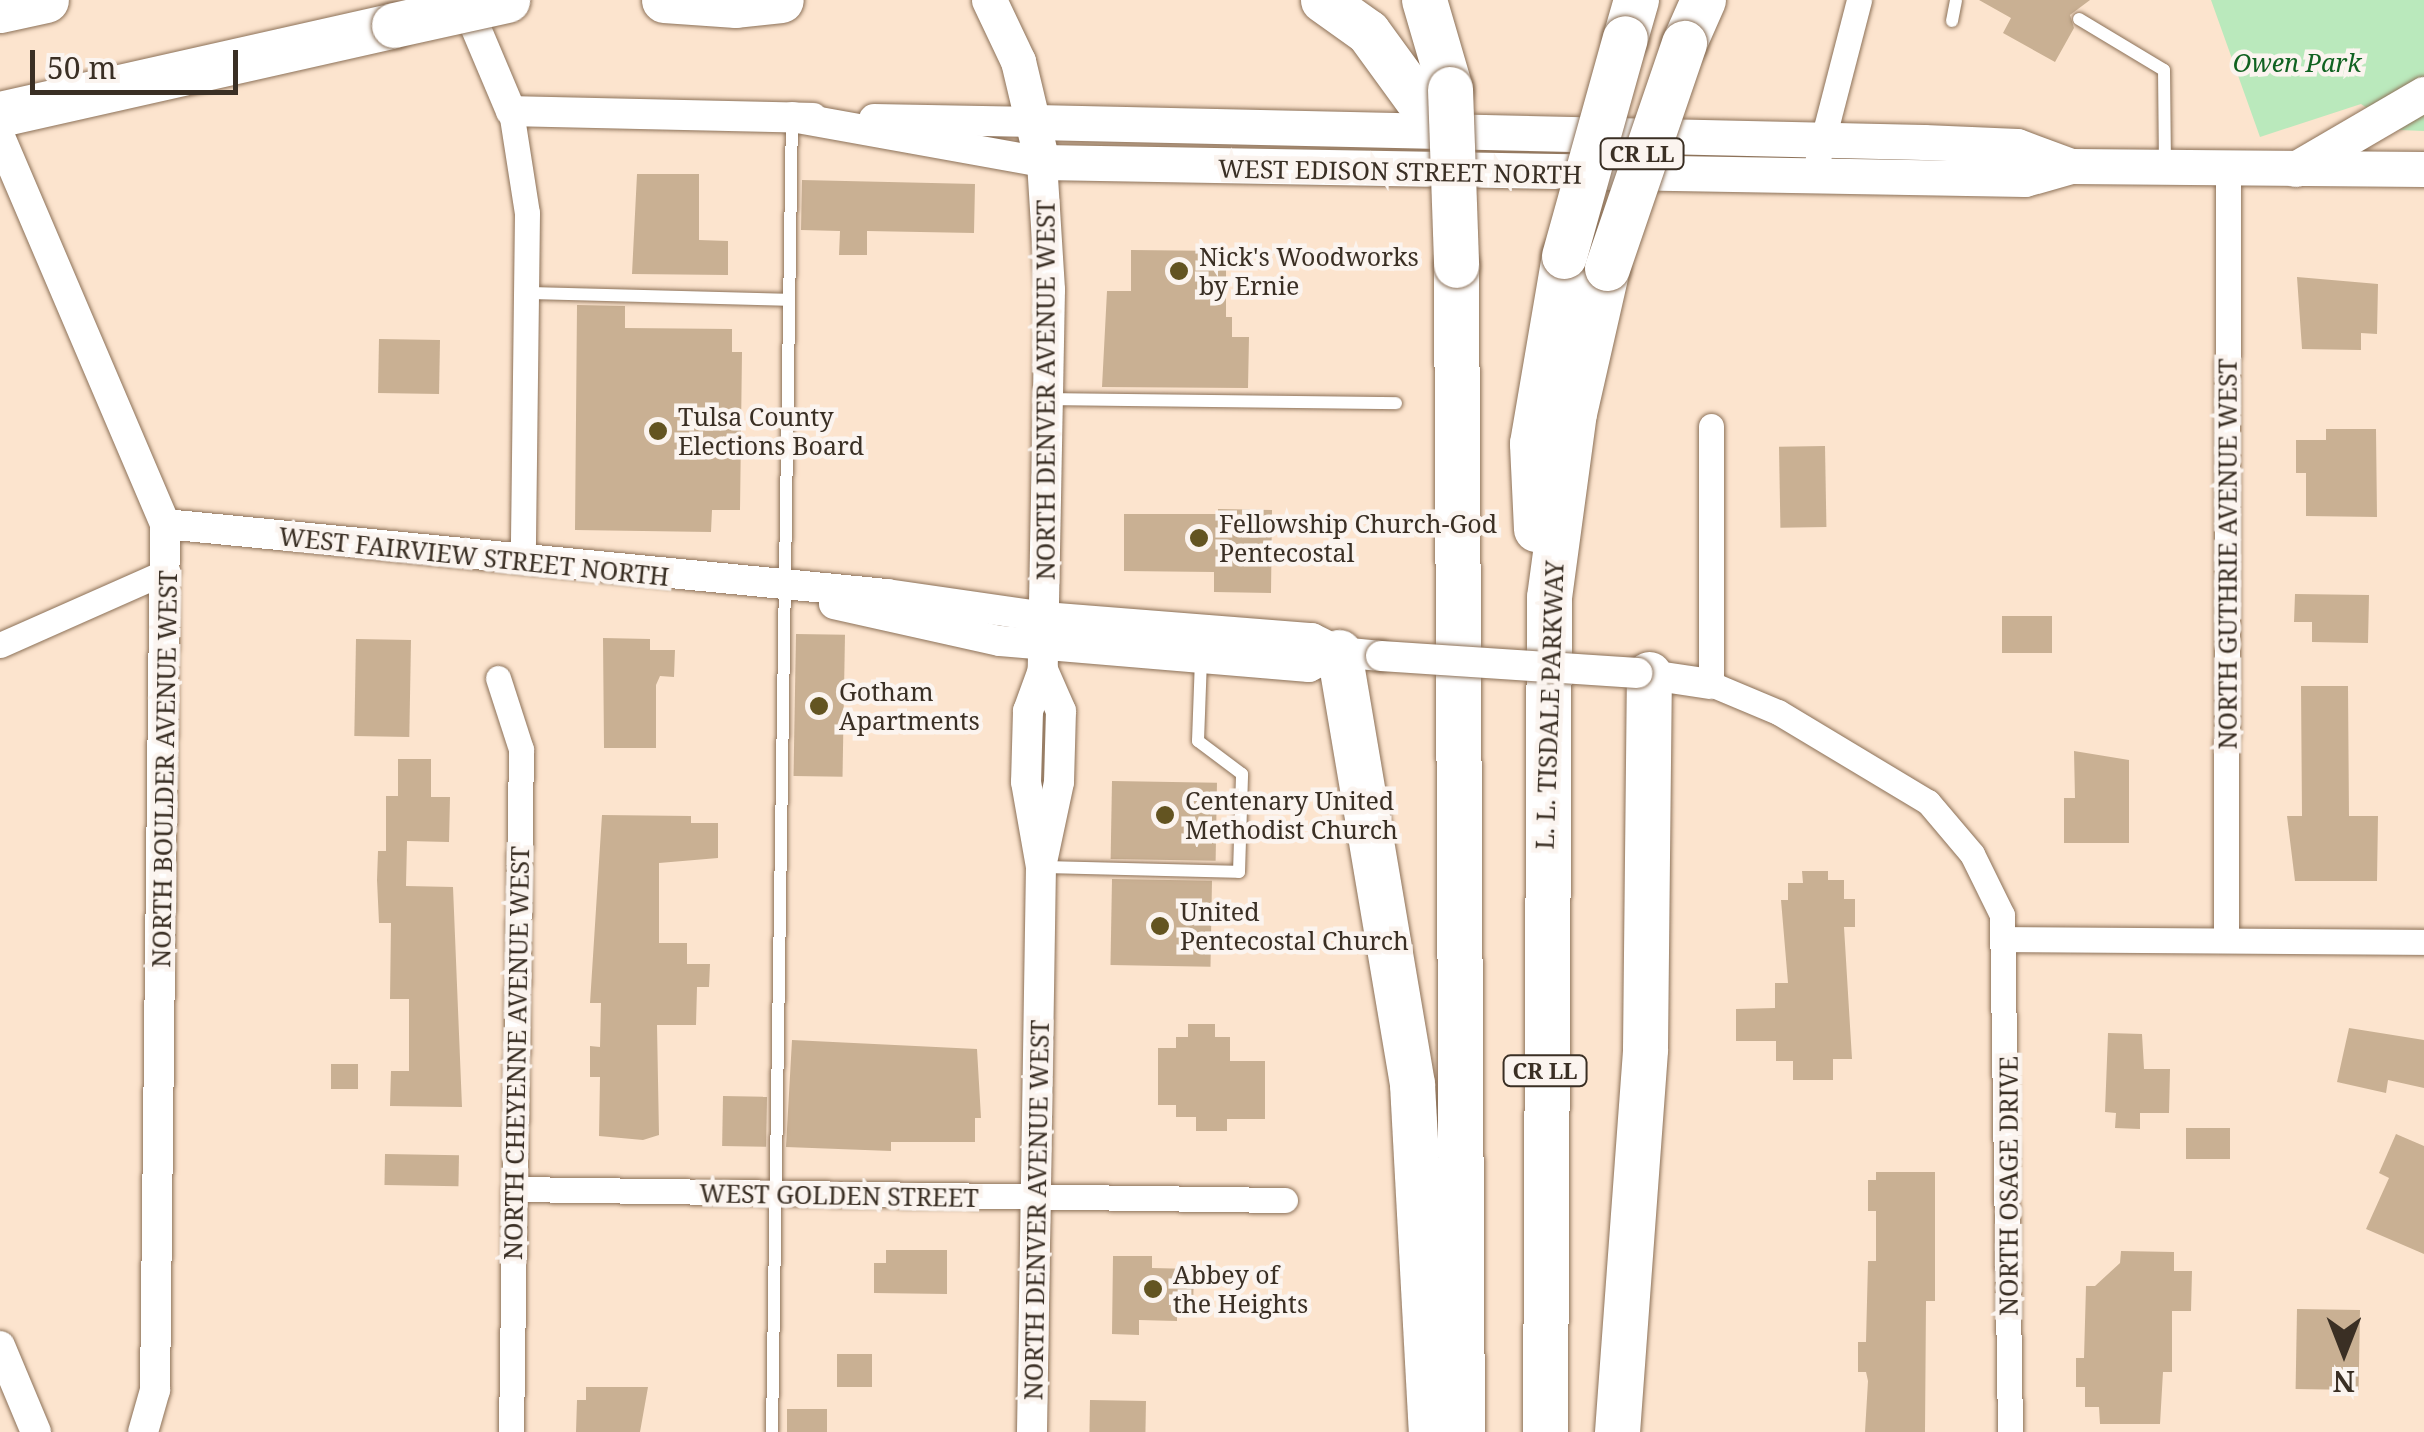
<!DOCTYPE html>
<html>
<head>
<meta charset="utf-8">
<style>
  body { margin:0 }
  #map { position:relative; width:2424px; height:1432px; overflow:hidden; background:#fce4ce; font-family:"Noto Serif",serif }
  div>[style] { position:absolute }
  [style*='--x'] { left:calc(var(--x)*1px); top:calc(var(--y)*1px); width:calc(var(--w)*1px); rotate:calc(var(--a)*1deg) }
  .green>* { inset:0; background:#bae9bc }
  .building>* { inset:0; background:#c9b093; transform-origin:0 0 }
  .roads { filter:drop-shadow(0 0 2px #8c7158) drop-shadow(0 0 2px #8c7158) }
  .service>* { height:12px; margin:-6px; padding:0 6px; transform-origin:6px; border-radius:6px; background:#fff }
  .minor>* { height:25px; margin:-12.5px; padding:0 12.5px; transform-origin:12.5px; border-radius:12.5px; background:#fff }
  .tertiary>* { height:30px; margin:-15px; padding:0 15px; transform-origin:15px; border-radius:15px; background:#fff }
  .secondary>* { height:35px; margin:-17.5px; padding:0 17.5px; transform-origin:17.5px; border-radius:17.5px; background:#fff }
  .motorway>* { height:45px; margin:-22.5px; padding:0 22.5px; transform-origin:22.5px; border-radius:22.5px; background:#fff }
  .bridges { filter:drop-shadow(0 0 2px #8c7158) drop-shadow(0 0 2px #8c7158) }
  .tertiary-bridge>* { height:30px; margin:-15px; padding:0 15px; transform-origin:15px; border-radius:15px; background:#fff }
  .motorway-bridge>* { height:45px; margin:-22.5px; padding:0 22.5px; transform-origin:22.5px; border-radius:22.5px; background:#fff }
  .dots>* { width:28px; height:28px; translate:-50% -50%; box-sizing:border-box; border:5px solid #fbf4ef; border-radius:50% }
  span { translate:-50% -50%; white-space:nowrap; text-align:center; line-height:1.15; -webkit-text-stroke:9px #fbf4ef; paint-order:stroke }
  .shield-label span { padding:2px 8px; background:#fbf4ef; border:2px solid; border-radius:8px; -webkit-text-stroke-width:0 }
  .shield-label { font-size:22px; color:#3a2f24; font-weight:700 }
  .park-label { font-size:25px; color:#106221; font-style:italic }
  .street-label { font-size:25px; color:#3a2f24 }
  .poi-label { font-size:25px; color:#3a2f24 }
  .left { translate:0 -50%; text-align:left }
  .north { position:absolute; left:2294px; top:1302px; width:100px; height:100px; -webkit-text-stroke:8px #fbf4ef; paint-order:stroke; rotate:180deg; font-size:28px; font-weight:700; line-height:40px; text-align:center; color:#3a2f24 }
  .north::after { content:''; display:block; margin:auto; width:35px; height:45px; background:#3a2f24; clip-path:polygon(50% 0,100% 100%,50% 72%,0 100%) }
  .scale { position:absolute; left:30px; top:50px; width:208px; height:45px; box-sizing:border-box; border:5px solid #3a2f24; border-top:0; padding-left:12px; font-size:30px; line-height:35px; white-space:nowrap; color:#3a2f24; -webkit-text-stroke:8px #fbf4ef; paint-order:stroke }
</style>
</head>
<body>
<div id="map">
  <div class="green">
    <div style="clip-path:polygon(2211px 0,2424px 0,2424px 131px,2400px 130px,2361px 104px,2260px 137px)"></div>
  </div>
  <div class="building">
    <div style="clip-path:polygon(1979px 0,2090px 0,2070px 15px,2074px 28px,2055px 62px,2003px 33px,2011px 18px)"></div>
    <div style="clip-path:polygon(637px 174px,699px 174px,699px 240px,728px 241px,728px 275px,632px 274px)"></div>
    <div style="clip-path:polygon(802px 180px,975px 184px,974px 233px,867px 231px,867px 255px,839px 255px,840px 231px,801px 230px)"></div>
    <div style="clip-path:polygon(1131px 250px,1226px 251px,1226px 317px,1232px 317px,1232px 337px,1249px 337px,1248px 388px,1102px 387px,1107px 291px,1131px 291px)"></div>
    <div style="clip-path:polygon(2297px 277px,2378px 284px,2377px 334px,2361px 333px,2361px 350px,2302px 349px)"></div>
    <div style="clip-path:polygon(577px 305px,625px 306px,625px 328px,732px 329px,732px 352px,742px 352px,740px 510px,712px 510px,711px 532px,575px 530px)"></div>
    <div style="left:379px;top:339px;width:61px;height:54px;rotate:1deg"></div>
    <div style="clip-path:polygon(2326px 429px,2376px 429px,2377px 517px,2306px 516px,2306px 473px,2296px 473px,2296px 440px,2326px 440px)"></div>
    <div style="left:1825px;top:446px;width:81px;height:46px;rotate:89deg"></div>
    <div style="clip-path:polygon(1218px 509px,1272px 510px,1271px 593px,1214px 592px,1214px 572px,1124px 571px,1124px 514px,1218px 514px)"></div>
    <div style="clip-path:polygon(2295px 594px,2369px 595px,2368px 643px,2312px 642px,2312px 622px,2294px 622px)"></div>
    <div style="left:2002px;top:616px;width:50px;height:37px"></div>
    <div style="left:796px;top:634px;width:49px;height:142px;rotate:1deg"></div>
    <div style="clip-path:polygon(603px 638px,650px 639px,650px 650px,675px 650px,674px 677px,660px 676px,656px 685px,656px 748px,604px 748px)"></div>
    <div style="left:356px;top:639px;width:55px;height:97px;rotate:1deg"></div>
    <div style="clip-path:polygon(2301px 686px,2348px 686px,2349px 816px,2378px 816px,2377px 881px,2295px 881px,2287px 816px,2302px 816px)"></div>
    <div style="clip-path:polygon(2074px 751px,2129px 760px,2129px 843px,2064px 843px,2064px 798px,2075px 798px)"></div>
    <div style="clip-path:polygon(398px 759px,431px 759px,431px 797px,450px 797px,449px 842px,407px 841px,406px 886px,453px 887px,462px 1107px,390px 1106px,391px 1071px,409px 1071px,409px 999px,390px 999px,391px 923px,379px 923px,377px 880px,378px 851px,386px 851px,386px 796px,398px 796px)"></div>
    <div style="left:1112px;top:781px;width:105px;height:78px;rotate:1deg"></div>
    <div style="clip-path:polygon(602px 815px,691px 816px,691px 823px,718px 823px,718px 858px,659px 863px,659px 943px,687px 943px,687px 964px,710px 964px,709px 987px,697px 987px,696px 1025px,657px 1025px,659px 1135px,643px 1140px,599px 1136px,600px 1077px,590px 1077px,590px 1046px,600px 1047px,601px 1003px,590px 1003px)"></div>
    <div style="clip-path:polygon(1802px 871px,1828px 871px,1828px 880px,1844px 880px,1844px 899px,1855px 899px,1855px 927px,1844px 927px,1852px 1059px,1833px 1059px,1833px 1080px,1793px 1080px,1793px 1061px,1776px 1061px,1776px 1041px,1736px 1041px,1736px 1009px,1775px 1008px,1775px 983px,1788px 983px,1781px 900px,1788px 900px,1788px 883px,1803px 883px)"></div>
    <div style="left:1112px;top:879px;width:100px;height:86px;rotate:1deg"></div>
    <div style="clip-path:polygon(1188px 1024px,1215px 1024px,1215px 1037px,1230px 1037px,1230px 1061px,1265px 1061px,1265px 1119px,1227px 1119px,1227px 1131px,1196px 1131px,1196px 1117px,1176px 1117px,1176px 1105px,1158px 1105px,1158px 1048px,1176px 1048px,1176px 1037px,1188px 1037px)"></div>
    <div style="clip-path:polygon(2349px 1028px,2424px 1040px,2424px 1088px,2388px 1080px,2386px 1093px,2337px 1082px)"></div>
    <div style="clip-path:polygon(2108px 1033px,2142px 1034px,2144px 1069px,2170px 1069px,2169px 1113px,2140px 1113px,2140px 1129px,2115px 1128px,2116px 1113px,2105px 1112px)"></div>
    <div style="clip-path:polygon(792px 1040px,977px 1049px,981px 1118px,975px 1118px,975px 1142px,891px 1142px,891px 1151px,786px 1147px)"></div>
    <div style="left:331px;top:1064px;width:27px;height:25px"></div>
    <div style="left:723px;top:1096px;width:44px;height:50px;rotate:1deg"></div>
    <div style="left:2186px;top:1128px;width:44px;height:31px"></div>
    <div style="clip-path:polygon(2396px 1134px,2424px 1146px,2424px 1254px,2366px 1229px,2389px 1178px,2379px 1173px)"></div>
    <div style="left:385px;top:1154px;width:74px;height:31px;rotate:1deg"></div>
    <div style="clip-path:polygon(1876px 1172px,1935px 1172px,1935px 1301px,1926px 1301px,1925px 1432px,1865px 1432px,1868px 1381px,1866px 1372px,1858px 1372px,1858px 1342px,1866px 1342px,1868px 1261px,1876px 1261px,1876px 1211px,1868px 1211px,1868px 1180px,1876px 1180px)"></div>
    <div style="clip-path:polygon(886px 1250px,947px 1250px,947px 1294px,874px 1293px,874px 1263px,886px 1263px)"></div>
    <div style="clip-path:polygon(2121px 1251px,2174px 1252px,2174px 1271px,2192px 1271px,2191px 1311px,2172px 1311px,2172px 1372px,2163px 1372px,2160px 1424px,2100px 1424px,2099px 1407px,2085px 1407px,2085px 1387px,2076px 1387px,2076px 1358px,2084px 1358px,2086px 1286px,2095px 1286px,2120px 1263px)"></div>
    <div style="clip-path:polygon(1113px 1256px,1152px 1256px,1152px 1268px,1194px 1269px,1193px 1310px,1177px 1309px,1177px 1321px,1139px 1320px,1139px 1335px,1112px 1334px)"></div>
    <div style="left:2297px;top:1309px;width:63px;height:80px;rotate:1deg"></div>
    <div style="left:837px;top:1354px;width:35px;height:33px"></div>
    <div style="clip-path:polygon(586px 1387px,648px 1387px,640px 1432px,576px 1432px,577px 1400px,586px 1400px)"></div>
    <div style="left:1090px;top:1400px;width:56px;height:32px;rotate:1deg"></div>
    <div style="left:787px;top:1409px;width:40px;height:23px"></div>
  </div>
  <div class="roads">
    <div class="service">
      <div style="--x:2079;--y:19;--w:99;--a:31"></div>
      <div style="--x:2164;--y:70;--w:95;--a:89.4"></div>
      <div style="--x:1952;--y:21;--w:21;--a:-79"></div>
      <div style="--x:527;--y:293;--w:262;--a:1.5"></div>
      <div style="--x:1049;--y:399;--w:347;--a:0.7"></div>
      <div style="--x:1041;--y:867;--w:198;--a:1.4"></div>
      <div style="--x:1239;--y:872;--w:98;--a:-88.2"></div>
      <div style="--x:1242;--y:774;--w:55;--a:-143.1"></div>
      <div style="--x:1198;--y:741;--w:82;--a:-87.9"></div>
      <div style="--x:772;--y:1432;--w:1312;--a:-89.13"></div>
    </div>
    <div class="minor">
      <div style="--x:511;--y:111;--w:103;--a:81.1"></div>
      <div style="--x:527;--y:213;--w:348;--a:90.7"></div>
      <div style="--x:1813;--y:178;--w:184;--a:-75.5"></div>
      <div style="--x:1711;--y:426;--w:258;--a:90"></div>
      <div style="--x:1711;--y:684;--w:73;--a:22.7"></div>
      <div style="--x:1778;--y:712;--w:175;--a:31"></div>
      <div style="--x:1928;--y:802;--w:68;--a:49.8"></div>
      <div style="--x:1972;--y:854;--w:68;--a:63.8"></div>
      <div style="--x:2002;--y:915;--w:517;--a:89.11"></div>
      <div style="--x:0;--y:645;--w:183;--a:-23.9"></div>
      <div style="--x:498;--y:678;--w:75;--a:72.1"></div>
      <div style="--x:521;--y:749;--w:683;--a:90.84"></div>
      <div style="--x:2006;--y:939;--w:418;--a:0.4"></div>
      <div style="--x:2226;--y:939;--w:770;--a:-89.85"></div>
      <div style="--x:514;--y:1189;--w:771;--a:0.82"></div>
    </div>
    <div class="tertiary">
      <div style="--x:464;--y:0;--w:121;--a:67.1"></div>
      <div style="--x:511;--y:111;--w:302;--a:1.3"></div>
      <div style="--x:792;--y:117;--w:254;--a:10.2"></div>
      <div style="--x:1042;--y:162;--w:128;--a:86.4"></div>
      <div style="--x:1050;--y:290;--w:380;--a:91.1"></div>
      <div style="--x:1043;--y:670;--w:44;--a:110.1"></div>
      <div style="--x:1028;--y:711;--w:71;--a:91.6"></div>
      <div style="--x:1026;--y:782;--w:86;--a:80"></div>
      <div style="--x:874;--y:119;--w:162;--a:1.1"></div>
      <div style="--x:0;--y:137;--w:421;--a:66.9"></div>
      <div style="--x:165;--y:524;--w:866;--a:90.66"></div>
      <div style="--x:155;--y:1390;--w:44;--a:105.9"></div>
      <div style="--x:165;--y:524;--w:725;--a:5.54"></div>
      <div style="--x:887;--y:594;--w:159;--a:8.3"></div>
      <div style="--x:1044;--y:617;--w:269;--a:4.5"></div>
      <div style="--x:1312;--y:638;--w:30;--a:27"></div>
      <div style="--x:1339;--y:652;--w:42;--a:5.4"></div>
      <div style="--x:834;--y:604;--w:170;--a:12.6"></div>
      <div style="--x:1000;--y:641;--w:310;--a:4.8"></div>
      <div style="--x:1309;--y:667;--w:34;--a:-27"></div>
      <div style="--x:1637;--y:673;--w:75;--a:8.5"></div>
      <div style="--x:0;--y:1346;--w:93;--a:67.3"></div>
      <div style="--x:1032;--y:1432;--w:565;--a:-89.09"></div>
      <div style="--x:1041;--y:867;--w:87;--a:-78"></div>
      <div style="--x:1059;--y:782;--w:71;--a:-88.4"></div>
      <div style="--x:1061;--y:711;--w:45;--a:-113.7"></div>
    </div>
    <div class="secondary">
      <div style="--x:989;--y:0;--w:68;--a:64.6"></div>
      <div style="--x:1018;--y:61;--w:104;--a:76.6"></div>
      <div style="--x:1042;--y:162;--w:983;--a:0.99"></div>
      <div style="--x:2025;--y:179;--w:48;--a:-15.8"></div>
      <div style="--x:2071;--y:166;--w:353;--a:0.5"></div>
      <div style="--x:1036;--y:122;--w:888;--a:1.29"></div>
      <div style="--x:1924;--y:142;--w:93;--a:2.5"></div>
      <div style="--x:2017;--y:146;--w:58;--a:20.3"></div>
      <div style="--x:2295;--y:169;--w:149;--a:-30.2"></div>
    </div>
    <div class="motorway">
      <div style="--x:664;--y:0;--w:72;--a:4"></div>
      <div style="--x:736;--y:5;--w:45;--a:-6.3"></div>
      <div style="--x:1323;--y:0;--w:55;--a:35.4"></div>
      <div style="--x:1368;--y:32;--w:82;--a:54"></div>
      <div style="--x:1424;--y:0;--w:93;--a:73.7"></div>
      <div style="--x:0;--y:10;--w:47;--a:-12.3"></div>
      <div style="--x:1625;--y:38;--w:40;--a:-74"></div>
      <div style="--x:1684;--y:43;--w:47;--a:-66.2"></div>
      <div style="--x:0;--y:114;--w:404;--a:-12.7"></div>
      <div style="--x:1456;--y:265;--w:1167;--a:89.71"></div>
      <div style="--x:1536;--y:529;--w:86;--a:-92.7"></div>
      <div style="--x:1532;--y:443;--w:190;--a:-80.3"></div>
      <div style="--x:1339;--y:652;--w:438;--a:80.4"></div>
      <div style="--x:1412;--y:1084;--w:349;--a:86.9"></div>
      <div style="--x:1545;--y:1432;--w:835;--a:-89.73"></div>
      <div style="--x:1549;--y:597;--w:186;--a:-82.3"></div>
      <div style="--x:1574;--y:413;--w:149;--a:-77.2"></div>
      <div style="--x:1617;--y:1432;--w:384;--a:-85.8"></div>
      <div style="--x:1645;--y:1049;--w:375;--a:-89.4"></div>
    </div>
  </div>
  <div class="bridges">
    <div class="tertiary-bridge">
      <div style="--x:1381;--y:656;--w:257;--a:3.8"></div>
    </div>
    <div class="motorway-bridge">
      <div style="--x:394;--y:25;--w:116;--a:-12.5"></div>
      <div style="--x:1450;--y:89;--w:176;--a:88"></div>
      <div style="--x:1564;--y:256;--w:226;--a:-74.4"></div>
      <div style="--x:1607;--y:268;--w:238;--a:-71.1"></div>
    </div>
  </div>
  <div class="dots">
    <div style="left:1179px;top:271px;background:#635421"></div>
    <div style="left:658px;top:431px;background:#635421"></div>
    <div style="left:1199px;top:538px;background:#635421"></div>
    <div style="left:819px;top:706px;background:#635421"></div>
    <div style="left:1165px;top:815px;background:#635421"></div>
    <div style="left:1160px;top:926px;background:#635421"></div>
    <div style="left:1153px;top:1289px;background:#635421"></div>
  </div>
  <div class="shield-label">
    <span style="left:1642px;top:154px">CR LL</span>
    <span style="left:1545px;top:1071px">CR LL</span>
  </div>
  <div class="park-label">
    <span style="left:2297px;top:62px">Owen Park</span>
  </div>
  <div class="street-label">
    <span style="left:1400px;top:171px;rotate:1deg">WEST EDISON STREET NORTH</span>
    <span style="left:1045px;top:390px;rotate:-90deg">NORTH DENVER AVENUE WEST</span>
    <span style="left:2227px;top:554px;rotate:-90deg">NORTH GUTHRIE AVENUE WEST</span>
    <span style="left:474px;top:556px;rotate:6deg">WEST FAIRVIEW STREET NORTH</span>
    <span style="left:1549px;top:705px;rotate:-88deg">L. L. TISDALE PARKWAY</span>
    <span style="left:164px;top:769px;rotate:-89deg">NORTH BOULDER AVENUE WEST</span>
    <span style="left:516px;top:1053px;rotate:-89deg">NORTH CHEYENNE AVENUE WEST</span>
    <span style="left:2008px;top:1186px;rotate:-90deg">NORTH OSAGE DRIVE</span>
    <span style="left:839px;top:1195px;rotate:1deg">WEST GOLDEN STREET</span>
    <span style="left:1036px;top:1210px;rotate:-89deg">NORTH DENVER AVENUE WEST</span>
  </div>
  <div class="poi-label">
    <span class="left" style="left:1199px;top:271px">Nick's Woodworks<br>by Ernie</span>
    <span class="left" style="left:678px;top:431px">Tulsa County<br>Elections Board</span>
    <span class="left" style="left:1219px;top:538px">Fellowship Church-God<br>Pentecostal</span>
    <span class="left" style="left:839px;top:706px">Gotham<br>Apartments</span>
    <span class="left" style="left:1185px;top:815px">Centenary United<br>Methodist Church</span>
    <span class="left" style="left:1180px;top:926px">United<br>Pentecostal Church</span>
    <span class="left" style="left:1173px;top:1289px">Abbey of<br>the Heights</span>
  </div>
  <div class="north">N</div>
  <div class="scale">50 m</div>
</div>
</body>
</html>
